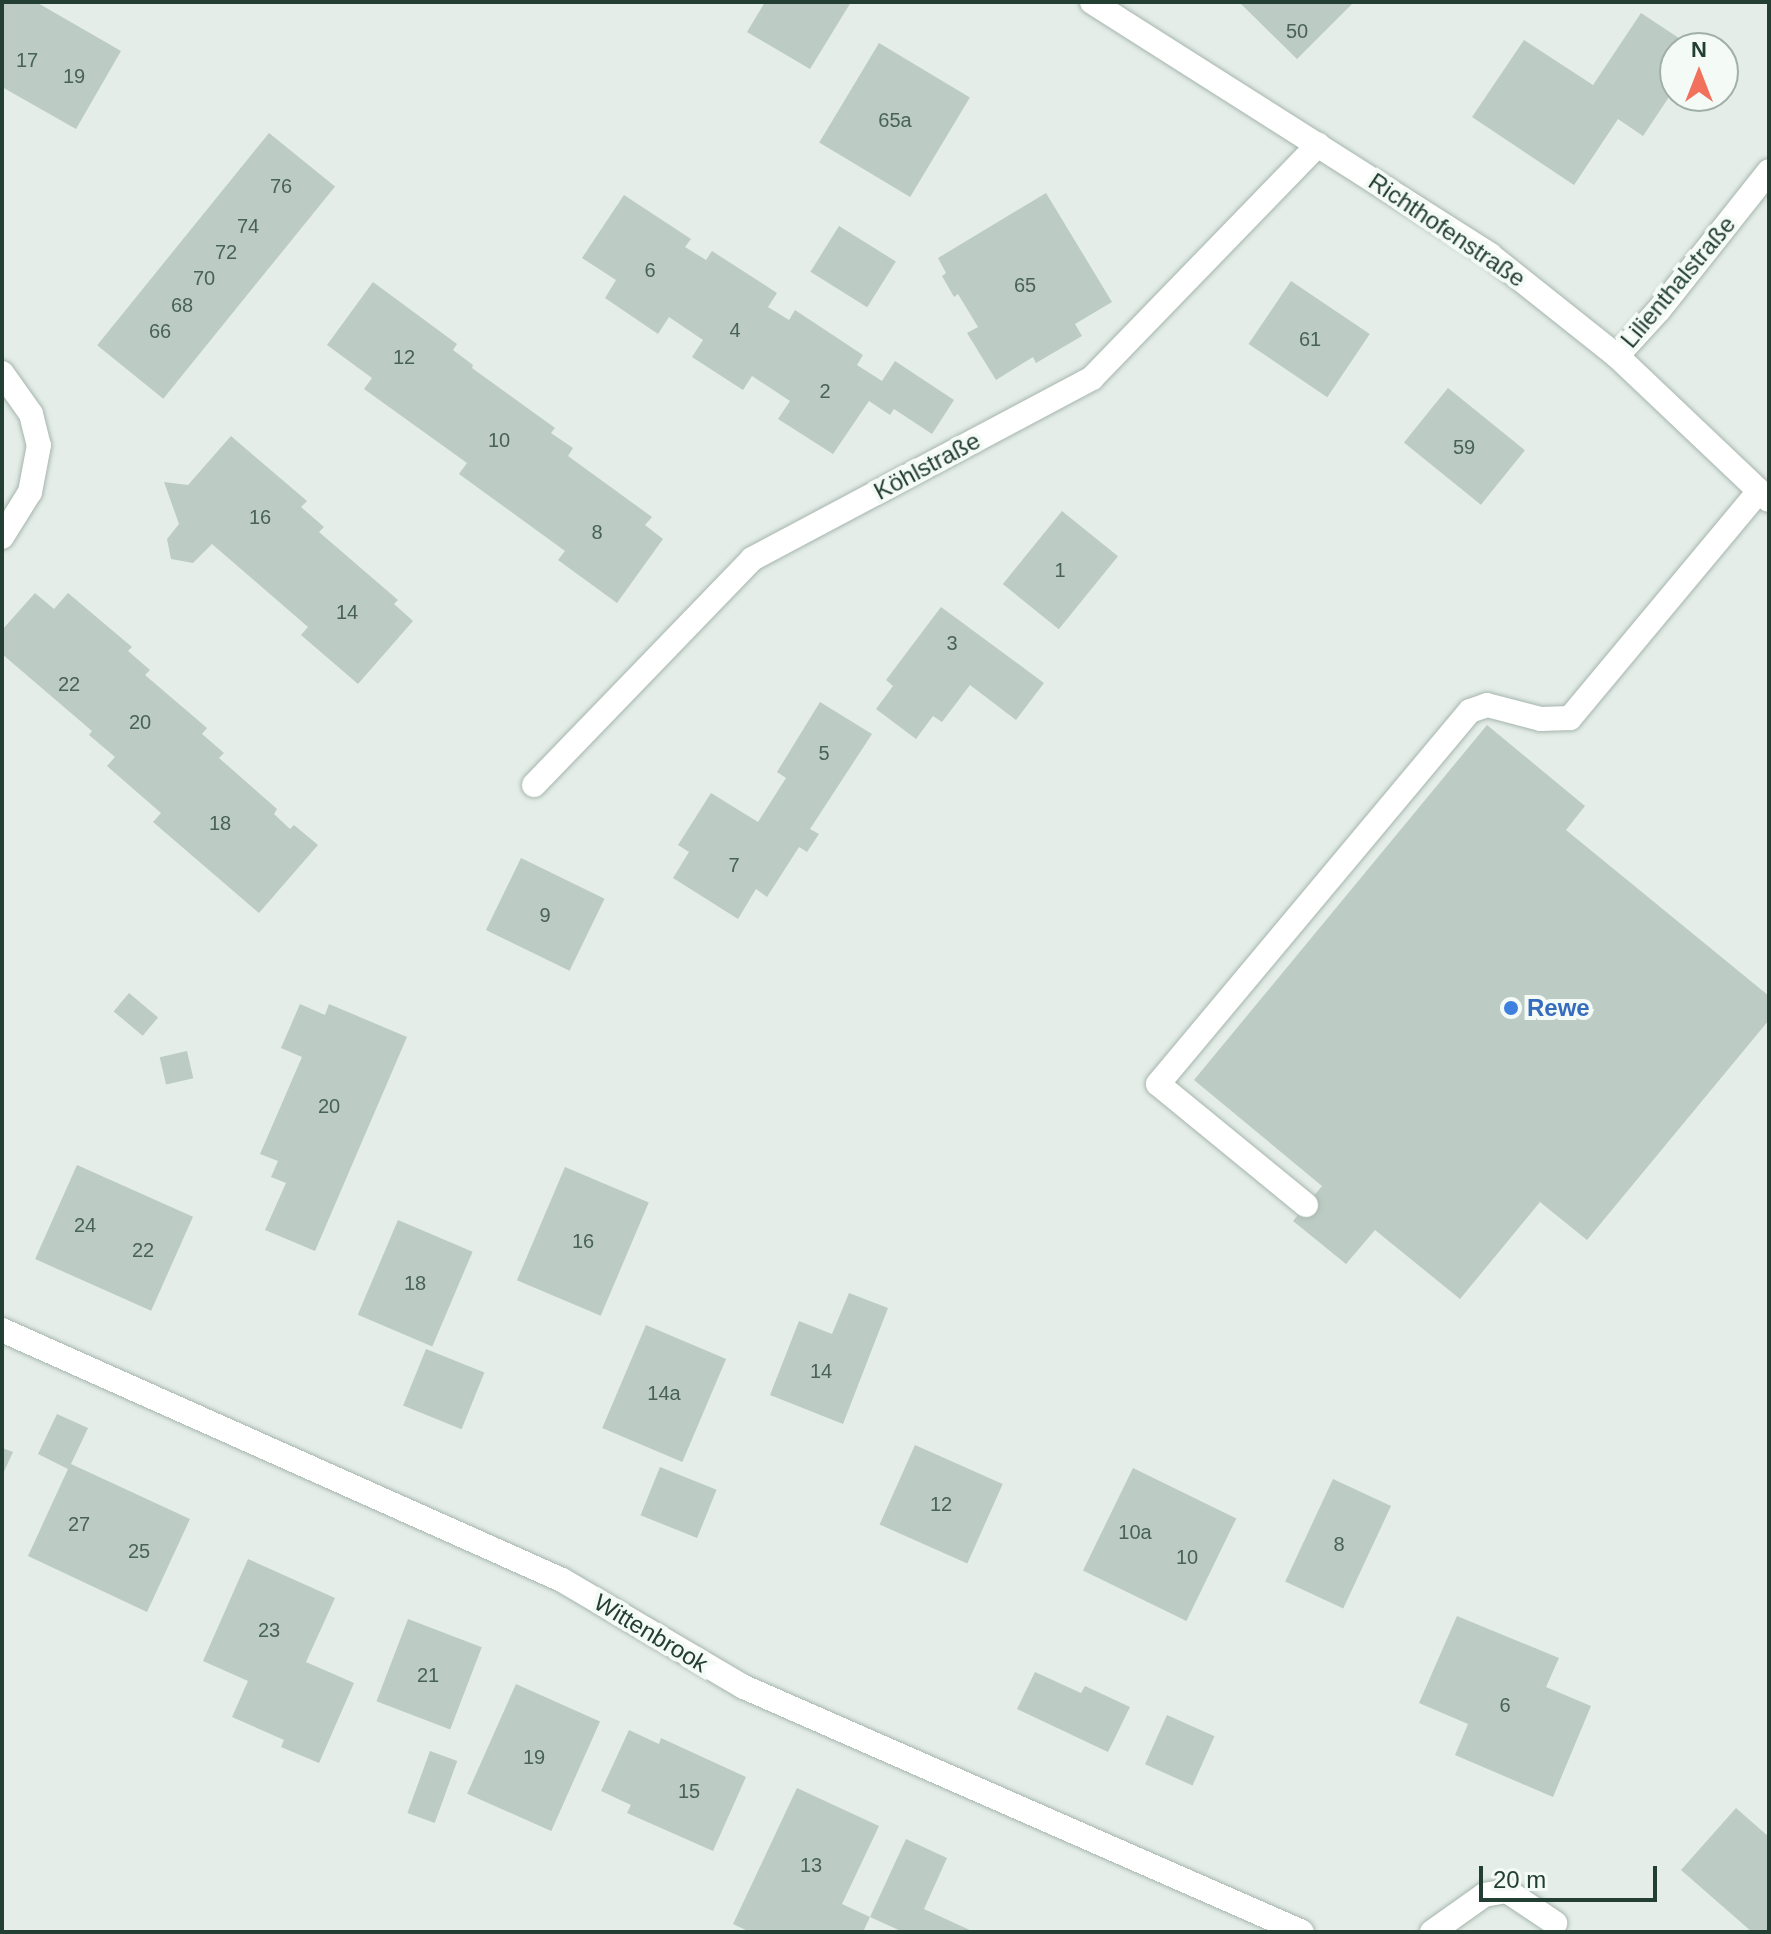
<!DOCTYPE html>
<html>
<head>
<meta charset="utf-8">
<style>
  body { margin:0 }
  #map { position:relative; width:1771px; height:1934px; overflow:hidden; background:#e4ede8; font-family:Helvetica,sans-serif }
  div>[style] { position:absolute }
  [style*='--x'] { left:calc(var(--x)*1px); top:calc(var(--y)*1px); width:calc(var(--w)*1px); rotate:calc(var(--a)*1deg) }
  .building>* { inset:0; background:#bccbc3; transform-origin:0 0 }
  .roads { filter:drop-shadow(0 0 2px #a6b5ae) drop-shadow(0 0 2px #a6b5ae) }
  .lane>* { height:24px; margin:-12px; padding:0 12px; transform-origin:12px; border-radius:12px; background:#fff }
  .street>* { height:24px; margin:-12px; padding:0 12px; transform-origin:12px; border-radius:12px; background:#fff }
  .dots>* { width:22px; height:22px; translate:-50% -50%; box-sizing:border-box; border:4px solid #f4faf6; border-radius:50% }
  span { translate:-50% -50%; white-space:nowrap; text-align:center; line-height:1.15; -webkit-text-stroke:8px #f4faf6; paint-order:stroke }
  .number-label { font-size:20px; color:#496258 }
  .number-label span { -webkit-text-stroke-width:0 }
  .street-label { font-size:24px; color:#233f34 }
  .shop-label { font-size:24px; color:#366cbe; font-weight:700 }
  .left { translate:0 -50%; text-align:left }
  .frame { position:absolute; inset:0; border:4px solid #233f34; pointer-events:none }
  .north { position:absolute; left:1659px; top:32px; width:80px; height:80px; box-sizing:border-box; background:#f4faf6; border:2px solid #a0afa8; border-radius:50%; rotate:0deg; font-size:22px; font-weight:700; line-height:32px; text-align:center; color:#233f34 }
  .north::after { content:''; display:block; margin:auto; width:28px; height:36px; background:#f2715d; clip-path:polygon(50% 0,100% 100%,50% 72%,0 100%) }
  .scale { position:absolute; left:1479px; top:1866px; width:178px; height:36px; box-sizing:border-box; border:4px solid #233f34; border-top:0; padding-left:10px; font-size:24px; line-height:28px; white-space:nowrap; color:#233f34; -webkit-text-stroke:6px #f4faf6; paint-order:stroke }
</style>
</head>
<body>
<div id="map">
  <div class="building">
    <div style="clip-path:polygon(2px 2px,36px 2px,121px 51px,76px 129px,2px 87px)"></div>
    <div style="clip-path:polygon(765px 2px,851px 2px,810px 69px,747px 32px)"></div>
    <div style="clip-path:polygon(1239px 2px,1354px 2px,1297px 59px)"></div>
    <div style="clip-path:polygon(1641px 13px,1694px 48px,1675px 48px,1675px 88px,1643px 136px,1618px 119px,1574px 185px,1472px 117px,1524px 40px,1593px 85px)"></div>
    <div style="left:879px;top:43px;width:106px;height:116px;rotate:31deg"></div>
    <div style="left:269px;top:133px;width:85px;height:273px;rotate:39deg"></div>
    <div style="clip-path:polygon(1046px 193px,1112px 302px,1075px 324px,1082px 336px,1036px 363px,1033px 357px,996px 380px,967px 333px,978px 327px,958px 294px,954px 297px,942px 276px,946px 273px,938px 258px)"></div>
    <div style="clip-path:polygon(624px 195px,691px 239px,685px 247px,706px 260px,712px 251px,777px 293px,768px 307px,789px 320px,795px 310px,863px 355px,857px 365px,882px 381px,895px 361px,954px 400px,932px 434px,894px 409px,890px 415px,869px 401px,833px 454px,778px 419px,790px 401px,752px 376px,743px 390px,692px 357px,703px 340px,669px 317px,658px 334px,605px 298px,616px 280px,582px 258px)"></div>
    <div style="left:839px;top:226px;width:67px;height:54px;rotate:32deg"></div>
    <div style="left:1291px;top:281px;width:95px;height:76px;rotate:34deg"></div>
    <div style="clip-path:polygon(373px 282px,457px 344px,453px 350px,473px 365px,472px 368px,555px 428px,551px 433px,573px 448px,568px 456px,652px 517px,645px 525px,663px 539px,617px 603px,558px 560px,565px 551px,459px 474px,467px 463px,364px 389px,372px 378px,327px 345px)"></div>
    <div style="left:1448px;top:388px;width:99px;height:70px;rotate:39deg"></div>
    <div style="clip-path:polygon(231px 436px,307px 501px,301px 507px,324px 527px,319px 532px,398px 600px,394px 604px,413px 621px,358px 684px,301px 635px,308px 627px,212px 544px,193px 563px,171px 559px,167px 539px,179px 524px,164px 482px,188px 485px)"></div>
    <div style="left:1062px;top:511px;width:72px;height:94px;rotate:39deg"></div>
    <div style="clip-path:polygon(35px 593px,54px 609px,68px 593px,132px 647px,128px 651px,150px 670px,145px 675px,207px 728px,202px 734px,224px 753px,219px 758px,277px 809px,274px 814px,290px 829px,294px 825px,318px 845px,259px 913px,153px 822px,161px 813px,107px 766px,115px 757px,89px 735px,92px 731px,2px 654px,2px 630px)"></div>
    <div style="clip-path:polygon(941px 607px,1044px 683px,1016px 720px,970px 685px,942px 722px,933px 716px,916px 739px,876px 709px,893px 686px,886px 680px)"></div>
    <div style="clip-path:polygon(820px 702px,872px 734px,810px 829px,819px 834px,807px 852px,799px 847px,767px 897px,756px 889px,738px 919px,673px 878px,689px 852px,678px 845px,711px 793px,758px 822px,786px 778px,777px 772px)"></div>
    <div style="clip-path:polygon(1487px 725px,1585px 806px,1566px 830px,1769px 996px,1769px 1020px,1587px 1240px,1540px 1202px,1460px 1299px,1375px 1230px,1346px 1264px,1293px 1221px,1322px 1186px,1194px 1080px)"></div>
    <div style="left:521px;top:858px;width:93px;height:80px;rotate:26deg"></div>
    <div style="left:129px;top:993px;width:38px;height:24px;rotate:40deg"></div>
    <div style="clip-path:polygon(300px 1004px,325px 1015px,329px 1004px,407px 1037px,315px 1251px,265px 1230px,286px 1183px,271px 1177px,278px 1161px,260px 1154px,302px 1057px,281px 1048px)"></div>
    <div style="left:187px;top:1051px;width:28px;height:28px;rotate:77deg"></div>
    <div style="left:77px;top:1165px;width:127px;height:103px;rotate:24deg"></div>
    <div style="left:565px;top:1167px;width:91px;height:123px;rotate:23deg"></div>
    <div style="left:398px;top:1220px;width:81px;height:103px;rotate:23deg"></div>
    <div style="clip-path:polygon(849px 1293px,888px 1308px,843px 1424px,770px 1395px,799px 1321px,832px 1334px)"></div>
    <div style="left:646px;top:1325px;width:87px;height:112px;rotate:23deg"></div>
    <div style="left:426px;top:1349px;width:63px;height:61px;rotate:22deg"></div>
    <div style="clip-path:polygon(57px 1414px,88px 1428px,71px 1464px,190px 1519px,147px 1612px,28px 1556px,68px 1469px,38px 1454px)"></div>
    <div style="left:915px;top:1445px;width:96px;height:87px;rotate:24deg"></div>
    <div style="clip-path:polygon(2px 1448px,13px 1452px,2px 1476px)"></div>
    <div style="left:660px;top:1467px;width:61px;height:52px;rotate:22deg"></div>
    <div style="left:1133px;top:1468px;width:115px;height:114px;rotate:26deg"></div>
    <div style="left:1333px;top:1479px;width:64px;height:113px;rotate:25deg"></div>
    <div style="clip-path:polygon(248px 1559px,335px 1598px,306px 1662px,354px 1683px,319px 1763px,281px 1747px,284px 1740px,232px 1717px,248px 1681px,203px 1661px)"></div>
    <div style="clip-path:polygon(1457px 1616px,1559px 1658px,1546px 1687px,1591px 1706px,1553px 1797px,1455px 1755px,1468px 1724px,1419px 1703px)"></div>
    <div style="left:408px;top:1619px;width:79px;height:88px;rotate:21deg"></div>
    <div style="clip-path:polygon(1035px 1672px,1081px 1693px,1085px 1686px,1130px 1707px,1108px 1752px,1017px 1709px)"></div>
    <div style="left:516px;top:1684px;width:92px;height:120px;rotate:24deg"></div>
    <div style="left:1167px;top:1715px;width:52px;height:54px;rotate:24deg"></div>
    <div style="clip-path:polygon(629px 1730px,659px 1744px,661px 1738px,746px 1777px,713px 1851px,627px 1813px,631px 1805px,601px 1791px)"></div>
    <div style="left:430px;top:1751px;width:29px;height:66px;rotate:20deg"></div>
    <div style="clip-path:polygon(797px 1788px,879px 1826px,842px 1904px,870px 1917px,863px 1932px,750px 1932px,733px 1924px)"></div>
    <div style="clip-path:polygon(1736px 1808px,1769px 1837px,1769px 1932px,1752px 1932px,1681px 1870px)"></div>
    <div style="clip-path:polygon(906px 1839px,947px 1858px,924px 1909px,974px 1932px,903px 1932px,870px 1917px)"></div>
  </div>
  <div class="roads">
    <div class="lane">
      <div style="--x:1306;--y:1205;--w:191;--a:-140.7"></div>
      <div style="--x:1158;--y:1084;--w:486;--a:-50.1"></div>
      <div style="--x:1470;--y:711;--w:18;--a:-19"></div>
      <div style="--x:1487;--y:705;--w:56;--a:14.5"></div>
      <div style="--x:1541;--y:719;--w:29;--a:-2"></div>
      <div style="--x:1570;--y:718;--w:295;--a:-50.2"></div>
      <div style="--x:1432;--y:1932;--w:64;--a:-35.4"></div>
      <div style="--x:1484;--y:1895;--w:23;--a:-10"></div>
      <div style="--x:1507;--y:1891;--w:58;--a:33.7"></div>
    </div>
    <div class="street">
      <div style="--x:1092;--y:2;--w:472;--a:32.4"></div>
      <div style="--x:1490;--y:255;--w:162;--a:38.5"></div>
      <div style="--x:1617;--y:356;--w:209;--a:43.5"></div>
      <div style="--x:1617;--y:356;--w:62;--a:-47.6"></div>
      <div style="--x:1659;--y:310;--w:177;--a:-51.6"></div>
      <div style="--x:2;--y:373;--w:50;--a:54.7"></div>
      <div style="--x:31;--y:414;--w:32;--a:76"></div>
      <div style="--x:39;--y:445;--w:48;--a:100.8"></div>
      <div style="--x:30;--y:492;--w:53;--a:121.9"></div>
      <div style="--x:534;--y:785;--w:314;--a:-46"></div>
      <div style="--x:752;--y:559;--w:385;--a:-28"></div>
      <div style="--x:1092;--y:378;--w:325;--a:-45.9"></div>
      <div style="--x:2;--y:1330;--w:613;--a:24.06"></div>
      <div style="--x:562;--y:1580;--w:211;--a:30.5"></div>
      <div style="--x:744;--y:1687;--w:609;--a:23.7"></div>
    </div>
  </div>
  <div class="dots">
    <div style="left:1511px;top:1008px;background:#3f7fe0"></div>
  </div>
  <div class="number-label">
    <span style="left:1297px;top:31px">50</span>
    <span style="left:27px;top:60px">17</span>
    <span style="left:74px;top:76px">19</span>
    <span style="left:895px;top:120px">65a</span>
    <span style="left:281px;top:186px">76</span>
    <span style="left:248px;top:226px">74</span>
    <span style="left:226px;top:252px">72</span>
    <span style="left:650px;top:270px">6</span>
    <span style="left:204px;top:278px">70</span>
    <span style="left:1025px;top:285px">65</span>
    <span style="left:182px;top:305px">68</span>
    <span style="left:735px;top:330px">4</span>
    <span style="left:160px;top:331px">66</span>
    <span style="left:1310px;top:339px">61</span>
    <span style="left:404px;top:357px">12</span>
    <span style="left:825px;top:391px">2</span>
    <span style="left:499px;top:440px">10</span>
    <span style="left:1464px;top:447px">59</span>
    <span style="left:260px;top:517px">16</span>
    <span style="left:597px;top:532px">8</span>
    <span style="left:1060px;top:570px">1</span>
    <span style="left:347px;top:612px">14</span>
    <span style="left:952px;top:643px">3</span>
    <span style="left:69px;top:684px">22</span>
    <span style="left:140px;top:722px">20</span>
    <span style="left:824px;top:753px">5</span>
    <span style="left:220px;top:823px">18</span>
    <span style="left:734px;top:865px">7</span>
    <span style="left:545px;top:915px">9</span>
    <span style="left:329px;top:1106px">20</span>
    <span style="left:85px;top:1225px">24</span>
    <span style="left:583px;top:1241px">16</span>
    <span style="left:143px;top:1250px">22</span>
    <span style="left:415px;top:1283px">18</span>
    <span style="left:821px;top:1371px">14</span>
    <span style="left:664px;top:1393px">14a</span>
    <span style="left:941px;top:1504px">12</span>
    <span style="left:79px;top:1524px">27</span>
    <span style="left:1135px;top:1532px">10a</span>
    <span style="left:1339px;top:1544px">8</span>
    <span style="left:139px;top:1551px">25</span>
    <span style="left:1187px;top:1557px">10</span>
    <span style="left:269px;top:1630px">23</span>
    <span style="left:428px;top:1675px">21</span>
    <span style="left:1505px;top:1705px">6</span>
    <span style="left:534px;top:1757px">19</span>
    <span style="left:689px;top:1791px">15</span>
    <span style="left:811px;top:1865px">13</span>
  </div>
  <div class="street-label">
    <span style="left:1447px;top:230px;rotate:34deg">Richthofenstraße</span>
    <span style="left:1678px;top:282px;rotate:-50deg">Lilienthalstraße</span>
    <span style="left:927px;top:466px;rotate:-28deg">Köhlstraße</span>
    <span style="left:651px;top:1633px;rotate:31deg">Wittenbrook</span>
  </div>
  <div class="shop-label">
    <span class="left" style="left:1527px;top:1008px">Rewe</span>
  </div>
  <div class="frame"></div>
  <div class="north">N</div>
  <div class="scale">20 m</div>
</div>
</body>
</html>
